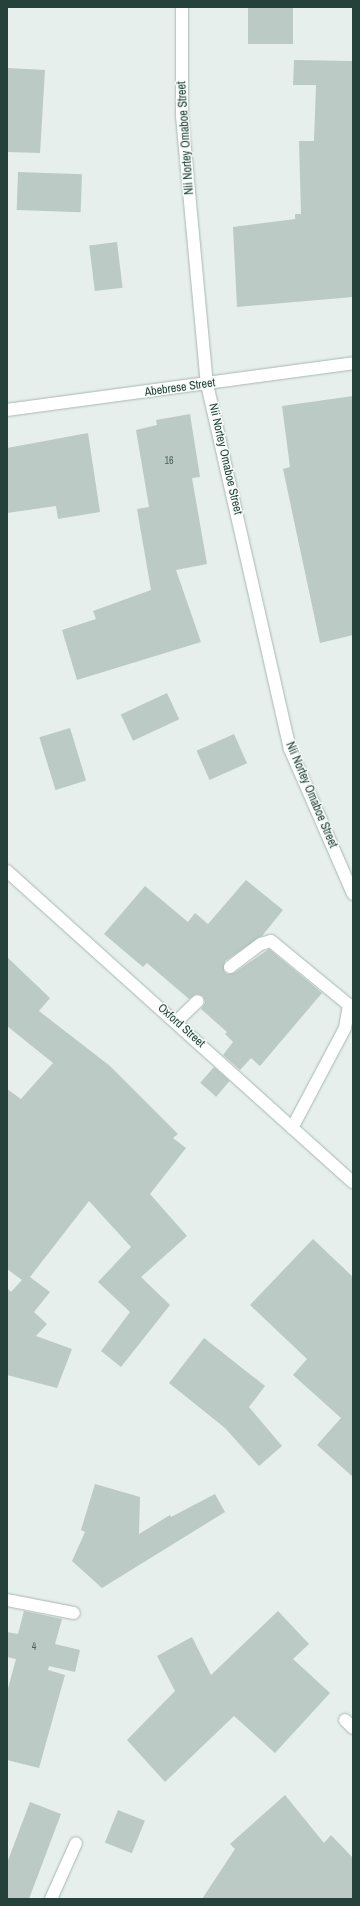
<!DOCTYPE html>
<html>
<head>
<meta charset="utf-8">
<style>
  body { margin:0 }
  #map { position:relative; width:360px; height:1906px; overflow:hidden; background:#e6efeb; font-family:"Archivo Narrow",sans-serif }
  div>[style] { position:absolute }
  [style*='--x'] { left:calc(var(--x)*1px); top:calc(var(--y)*1px); width:calc(var(--w)*1px); rotate:calc(var(--a)*1deg) }
  .building>* { inset:0; background:#bbcac4; transform-origin:0 0 }
  .roads { filter:drop-shadow(0 0 1px #a8b8b2) drop-shadow(0 0 1px #a8b8b2) }
  .service>* { height:12px; margin:-6px; padding:0 6px; transform-origin:6px; border-radius:6px; background:#fff }
  .minor>* { height:12px; margin:-6px; padding:0 6px; transform-origin:6px; border-radius:6px; background:#fff }
  .secondary>* { height:12px; margin:-6px; padding:0 6px; transform-origin:6px; border-radius:6px; background:#fff }
  span { translate:-50% -50%; white-space:nowrap; text-align:center; line-height:1.15; -webkit-text-stroke:3px #f7fbf9; paint-order:stroke }
  .number-label { font-size:10px; color:#4a645c }
  .number-label span { -webkit-text-stroke-width:0 }
  .street-label { font-size:12px; color:#24423a }
  .frame { position:absolute; inset:0; border:8px solid #24423a; pointer-events:none }
</style>
</head>
<body>
<div id="map">
  <div class="building">
    <div style="left:248px;top:7px;width:45px;height:37px"></div>
    <div style="clip-path:polygon(294px 60px,353px 61px,353px 297px,237px 307px,233px 227px,295px 219px,295px 214px,301px 214px,299px 141px,314px 141px,316px 85px,293px 85px)"></div>
    <div style="clip-path:polygon(7px 68px,45px 70px,40px 153px,7px 152px)"></div>
    <div style="left:18px;top:172px;width:64px;height:38px;rotate:2deg"></div>
    <div style="left:117px;top:242px;width:46px;height:28px;rotate:83deg"></div>
    <div style="clip-path:polygon(353px 396px,353px 635px,320px 643px,283px 469px,290px 467px,282px 406px)"></div>
    <div style="clip-path:polygon(190px 414px,200px 477px,192px 478px,207px 564px,176px 570px,201px 642px,77px 680px,62px 630px,96px 619px,93px 611px,151px 590px,137px 509px,149px 507px,136px 430px,157px 425px,156px 420px)"></div>
    <div style="clip-path:polygon(88px 433px,100px 512px,58px 519px,56px 506px,7px 513px,7px 448px)"></div>
    <div style="left:167px;top:693px;width:29px;height:51px;rotate:65deg"></div>
    <div style="left:70px;top:728px;width:55px;height:32px;rotate:73deg"></div>
    <div style="left:234px;top:734px;width:32px;height:41px;rotate:66deg"></div>
    <div style="clip-path:polygon(246px 880px,283px 910px,262px 936px,225px 961px,224px 971px,227px 974px,234px 973px,269px 949px,322px 993px,260px 1066px,251px 1058px,240px 1070px,223px 1055px,233px 1042px,225px 1034px,227px 1032px,201px 1009px,205px 1003px,203px 996px,196px 994px,189px 999px,147px 963px,143px 967px,104px 934px,145px 886px,188px 922px,195px 913px,208px 924px)"></div>
    <div style="clip-path:polygon(7px 957px,50px 998px,39px 1011px,110px 1066px,178px 1134px,173px 1138px,186px 1148px,150px 1194px,187px 1236px,141px 1277px,170px 1305px,121px 1367px,101px 1351px,130px 1312px,98px 1282px,131px 1247px,89px 1201px,30px 1277px,50px 1292px,34px 1312px,47px 1324px,36px 1336px,72px 1349px,57px 1388px,7px 1375px,7px 1288px,11px 1292px,22px 1280px,7px 1269px,7px 1089px,21px 1099px,53px 1063px,7px 1026px)"></div>
    <div style="left:214px;top:1067px;width:21px;height:21px;rotate:41deg"></div>
    <div style="clip-path:polygon(313px 1239px,353px 1277px,353px 1477px,317px 1445px,341px 1418px,293px 1375px,307px 1359px,250px 1305px)"></div>
    <div style="clip-path:polygon(204px 1338px,265px 1386px,249px 1407px,282px 1446px,259px 1466px,225px 1428px,169px 1383px)"></div>
    <div style="clip-path:polygon(95px 1484px,140px 1497px,139px 1534px,170px 1515px,171px 1517px,215px 1494px,225px 1512px,102px 1588px,72px 1561px,85px 1532px,81px 1530px)"></div>
    <div style="clip-path:polygon(24px 1611px,62px 1619px,55px 1644px,80px 1650px,75px 1672px,49px 1666px,48px 1670px,65px 1675px,39px 1768px,7px 1760px,7px 1692px,16px 1659px,7px 1657px,7px 1632px,18px 1634px)"></div>
    <div style="clip-path:polygon(278px 1611px,309px 1644px,293px 1659px,330px 1693px,275px 1753px,234px 1716px,165px 1782px,127px 1740px,175px 1691px,157px 1656px,192px 1637px,211px 1675px)"></div>
    <div style="clip-path:polygon(285px 1795px,324px 1843px,331px 1835px,353px 1858px,353px 1899px,202px 1899px,235px 1849px,230px 1844px)"></div>
    <div style="clip-path:polygon(30px 1802px,61px 1814px,29px 1899px,7px 1899px,7px 1863px)"></div>
    <div style="left:118px;top:1810px;width:29px;height:35px;rotate:22deg"></div>
  </div>
  <div class="roads">
    <div class="service">
      <div style="--x:230;--y:967;--w:39;--a:-37"></div>
      <div style="--x:261;--y:944;--w:10;--a:-17"></div>
      <div style="--x:271;--y:941;--w:101;--a:39.4"></div>
      <div style="--x:349;--y:1005;--w:23;--a:100"></div>
      <div style="--x:345;--y:1028;--w:113;--a:117.9"></div>
      <div style="--x:176;--y:1022;--w:30;--a:-44"></div>
      <div style="--x:345;--y:1720;--w:11;--a:45"></div>
    </div>
    <div class="minor">
      <div style="--x:182;--y:7;--w:109;--a:90"></div>
      <div style="--x:182;--y:116;--w:269;--a:84.7"></div>
      <div style="--x:207;--y:384;--w:374;--a:77.2"></div>
      <div style="--x:290;--y:749;--w:158;--a:66.5"></div>
      <div style="--x:7;--y:410;--w:349;--a:-7.7"></div>
      <div style="--x:7;--y:1600;--w:68;--a:11"></div>
      <div style="--x:51;--y:1899;--w:61;--a:-65.9"></div>
    </div>
    <div class="secondary">
      <div style="--x:7;--y:871;--w:465;--a:42"></div>
    </div>
  </div>
  <div class="number-label">
    <span style="left:169px;top:461px">16</span>
    <span style="left:34px;top:1647px">4</span>
  </div>
  <div class="street-label">
    <span style="left:186px;top:138px;rotate:-94deg">Nii Nortey Omaboe Street</span>
    <span style="left:180px;top:388px;rotate:-8deg">Abebrese Street</span>
    <span style="left:225px;top:459px;rotate:77deg">Nii Nortey Omaboe Street</span>
    <span style="left:311px;top:795px;rotate:67deg">Nii Nortey Omaboe Street</span>
    <span style="left:181px;top:1026px;rotate:42deg">Oxford Street</span>
  </div>
  <div class="frame"></div>
</div>
</body>
</html>
